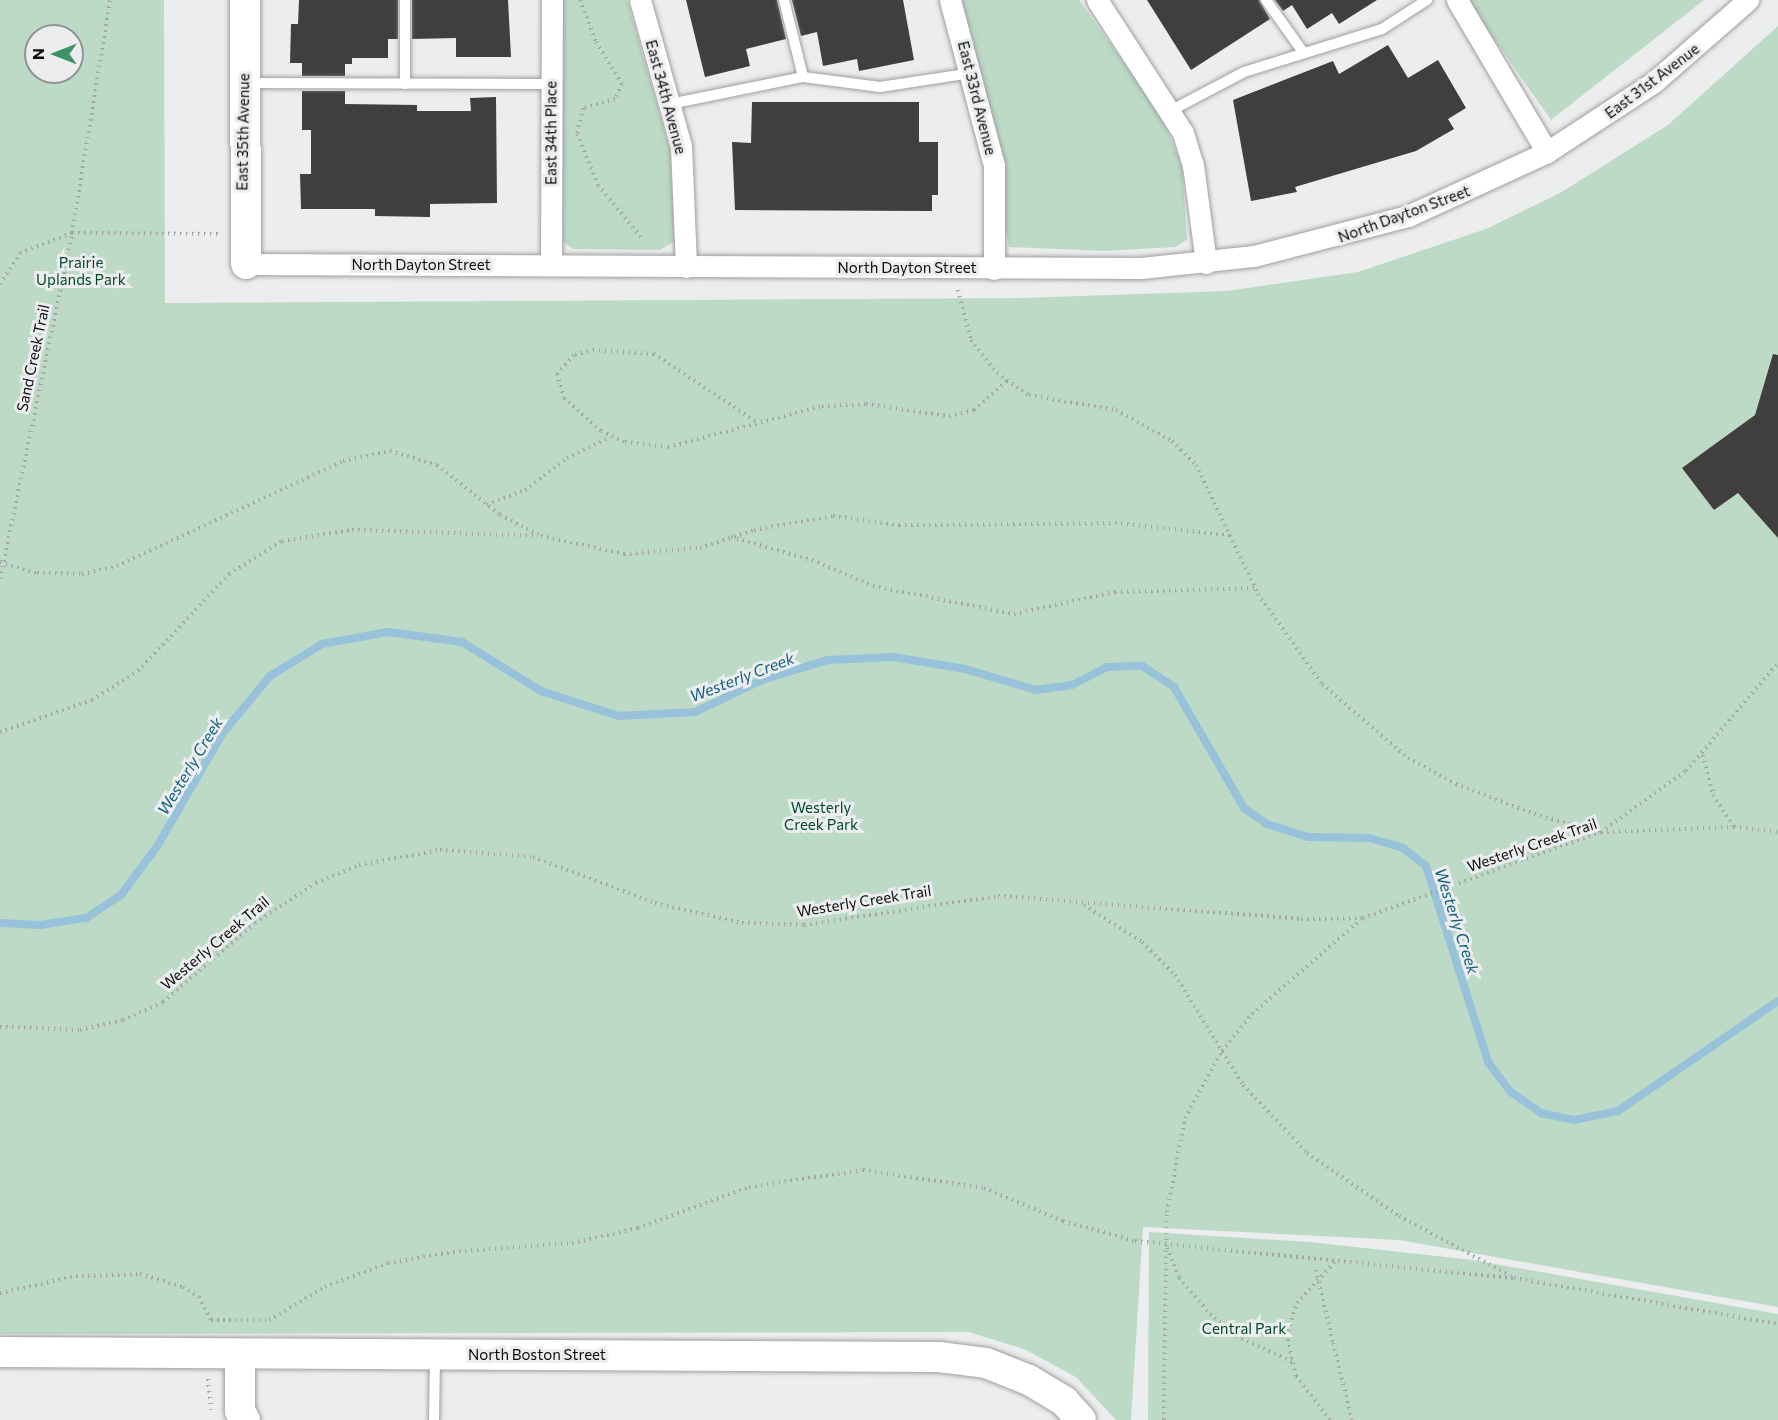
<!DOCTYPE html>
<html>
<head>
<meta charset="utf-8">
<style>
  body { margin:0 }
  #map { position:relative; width:1778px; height:1420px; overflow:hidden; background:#ecedee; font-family:Commissioner,sans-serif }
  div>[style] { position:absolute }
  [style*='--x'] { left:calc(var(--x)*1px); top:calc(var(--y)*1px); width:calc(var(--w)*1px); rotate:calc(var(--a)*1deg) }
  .green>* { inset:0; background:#bcdac5 }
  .stream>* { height:8px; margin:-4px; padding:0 4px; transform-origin:4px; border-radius:4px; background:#97c2d9 }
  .building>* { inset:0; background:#403e3e }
  .path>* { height:4px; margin-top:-2px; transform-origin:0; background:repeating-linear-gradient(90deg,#a5a6a6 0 1.5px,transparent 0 6px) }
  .roads { filter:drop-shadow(0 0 2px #9f9fa0) drop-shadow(0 0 2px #9f9fa0) }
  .lane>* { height:10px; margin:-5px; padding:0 5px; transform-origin:5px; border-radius:5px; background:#fff }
  .street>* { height:21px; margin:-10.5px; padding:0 10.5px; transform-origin:10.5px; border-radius:10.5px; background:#fff }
  .secondary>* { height:30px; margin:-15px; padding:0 15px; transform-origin:15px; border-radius:15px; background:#fff }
  .path-bridge>* { height:4px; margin-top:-2px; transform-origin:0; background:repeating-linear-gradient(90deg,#a5a6a6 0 1.5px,transparent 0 6px) }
  span { translate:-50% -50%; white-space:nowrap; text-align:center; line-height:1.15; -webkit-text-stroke:6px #ecedee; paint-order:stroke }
  .street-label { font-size:15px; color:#0c0c0c }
  .park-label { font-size:15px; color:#014927 }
  .water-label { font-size:16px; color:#11607f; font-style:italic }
  .north { position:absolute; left:24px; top:24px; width:60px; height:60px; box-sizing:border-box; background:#ecedee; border:2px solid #929394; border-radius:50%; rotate:270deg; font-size:16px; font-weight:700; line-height:24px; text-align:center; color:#0c0c0c }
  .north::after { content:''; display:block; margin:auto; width:21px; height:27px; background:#3f9265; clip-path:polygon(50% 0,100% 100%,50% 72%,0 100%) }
</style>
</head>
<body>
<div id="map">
  <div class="green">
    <div style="clip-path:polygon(evenodd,0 0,164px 0,165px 303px,1023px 298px,1227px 291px,1358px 272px,1486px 229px,1560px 193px,1668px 125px,1778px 26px,1778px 1307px,1399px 1240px,1143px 1227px,1131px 1420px,1116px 1420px,1076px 1377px,1024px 1349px,969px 1332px,0 1334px,0 0,36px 36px,72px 36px,72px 72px,36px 72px,36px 36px)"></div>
    <div style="clip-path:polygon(562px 0,627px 0,670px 150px,675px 241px,660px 250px,573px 249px,561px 240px)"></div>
    <div style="clip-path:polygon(957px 0,1079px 0,1160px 114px,1182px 165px,1187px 240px,1175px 247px,1105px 251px,1009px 247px)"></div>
    <div style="clip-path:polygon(1467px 0,1704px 0,1551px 120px)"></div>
    <div style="clip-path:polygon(1149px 1232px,1310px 1242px,1473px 1260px,1778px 1314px,1778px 1420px,1148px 1420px)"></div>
  </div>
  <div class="stream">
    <div style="--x:0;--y:923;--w:40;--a:2.9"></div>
    <div style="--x:40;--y:925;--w:47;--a:-8.7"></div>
    <div style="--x:86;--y:918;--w:42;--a:-33.3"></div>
    <div style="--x:121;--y:895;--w:62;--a:-53.5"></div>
    <div style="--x:158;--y:845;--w:128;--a:-60"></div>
    <div style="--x:222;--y:734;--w:75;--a:-50.4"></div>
    <div style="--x:270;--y:676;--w:61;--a:-31.6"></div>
    <div style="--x:322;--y:644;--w:67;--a:-10.3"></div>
    <div style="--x:388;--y:632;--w:75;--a:7.7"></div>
    <div style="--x:462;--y:642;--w:93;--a:31.8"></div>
    <div style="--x:541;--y:691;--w:82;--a:17.8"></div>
    <div style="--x:619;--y:716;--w:76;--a:-3"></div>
    <div style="--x:695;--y:712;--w:74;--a:-25.5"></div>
    <div style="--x:762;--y:680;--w:69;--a:-16.9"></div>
    <div style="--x:828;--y:660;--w:65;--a:-2.6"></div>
    <div style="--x:893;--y:657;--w:73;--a:9.5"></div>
    <div style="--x:965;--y:669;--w:74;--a:16.5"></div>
    <div style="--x:1036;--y:690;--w:36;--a:-8"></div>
    <div style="--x:1072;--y:685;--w:39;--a:-27"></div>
    <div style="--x:1107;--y:667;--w:35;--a:-2"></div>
    <div style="--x:1142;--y:666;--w:38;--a:33"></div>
    <div style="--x:1174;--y:687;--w:140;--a:60"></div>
    <div style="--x:1244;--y:808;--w:28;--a:35"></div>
    <div style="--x:1267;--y:824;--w:43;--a:17.6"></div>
    <div style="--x:1308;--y:837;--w:61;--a:0.9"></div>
    <div style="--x:1369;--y:838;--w:35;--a:16"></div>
    <div style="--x:1403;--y:848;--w:29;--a:38"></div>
    <div style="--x:1426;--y:866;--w:206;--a:72.4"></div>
    <div style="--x:1488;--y:1062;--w:38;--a:53"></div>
    <div style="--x:1511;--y:1092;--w:37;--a:35"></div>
    <div style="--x:1541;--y:1113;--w:34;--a:12"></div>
    <div style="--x:1574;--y:1120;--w:45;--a:-11.6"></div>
    <div style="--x:1618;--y:1111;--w:194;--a:-34.5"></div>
  </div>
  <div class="building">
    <div style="clip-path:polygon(299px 0,398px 0,398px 39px,388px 39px,388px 58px,352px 58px,352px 64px,345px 64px,345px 76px,302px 76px,302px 63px,290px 63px,291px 24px,298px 24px)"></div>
    <div style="clip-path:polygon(412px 0,508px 0,511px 57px,456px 57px,456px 38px,412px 39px)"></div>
    <div style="clip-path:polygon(686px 0,777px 0,786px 39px,746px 49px,750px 66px,705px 77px)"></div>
    <div style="clip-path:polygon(792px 0,903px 0,914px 60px,859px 71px,857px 59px,823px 66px,817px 32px,801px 36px)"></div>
    <div style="clip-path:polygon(1147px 0,1259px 0,1270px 19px,1191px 70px)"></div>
    <div style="clip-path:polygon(1275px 0,1377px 0,1339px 24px,1332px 13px,1307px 29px,1292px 5px,1283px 11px)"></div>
    <div style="clip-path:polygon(1388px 45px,1408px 78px,1438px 60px,1466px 108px,1448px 119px,1454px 129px,1416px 151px,1295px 187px,1297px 192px,1251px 201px,1233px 100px,1333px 61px,1339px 74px)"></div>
    <div style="clip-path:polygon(302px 91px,345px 91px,345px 104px,417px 105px,417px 111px,471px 111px,470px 98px,496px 97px,497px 203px,430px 204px,430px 217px,375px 216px,375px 209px,301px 209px,300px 174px,311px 174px,311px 130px,302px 130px)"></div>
    <div style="clip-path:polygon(752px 102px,919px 102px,919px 142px,938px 142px,938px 195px,932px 195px,932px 211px,735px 210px,732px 142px,751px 143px)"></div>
    <div style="clip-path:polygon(1773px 354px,1778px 355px,1778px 538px,1738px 493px,1714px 510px,1682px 468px,1755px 415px)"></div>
  </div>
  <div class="path">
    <div style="--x:580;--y:0;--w:45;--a:69.1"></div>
    <div style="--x:596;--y:42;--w:49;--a:58.2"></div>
    <div style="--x:622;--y:84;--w:17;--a:115"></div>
    <div style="--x:615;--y:99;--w:33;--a:164"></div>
    <div style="--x:583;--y:108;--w:27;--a:103"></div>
    <div style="--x:577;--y:134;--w:55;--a:67.6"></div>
    <div style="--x:598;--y:185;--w:67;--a:50.4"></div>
    <div style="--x:0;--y:284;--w:37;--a:-57"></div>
    <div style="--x:20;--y:253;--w:56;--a:-21"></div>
    <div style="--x:72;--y:233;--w:147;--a:0.4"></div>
    <div style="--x:958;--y:290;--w:52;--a:75.4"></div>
    <div style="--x:971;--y:340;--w:42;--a:51.8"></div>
    <div style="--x:997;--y:373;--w:39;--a:35"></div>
    <div style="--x:1029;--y:395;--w:88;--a:9.8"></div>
    <div style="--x:1116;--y:410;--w:64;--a:29"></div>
    <div style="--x:1172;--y:441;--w:34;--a:45"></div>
    <div style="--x:1196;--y:465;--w:143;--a:64.3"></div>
    <div style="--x:1258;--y:594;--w:110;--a:54.6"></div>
    <div style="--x:1322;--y:684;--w:113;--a:40.7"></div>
    <div style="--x:1408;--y:758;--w:55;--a:28.4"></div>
    <div style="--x:1456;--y:784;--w:90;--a:20.9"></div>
    <div style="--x:1540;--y:816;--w:63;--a:14.7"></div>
    <div style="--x:1601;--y:832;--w:105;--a:-35.7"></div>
    <div style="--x:1686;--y:771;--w:142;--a:-49.6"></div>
    <div style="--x:755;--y:421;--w:121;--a:-146.4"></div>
    <div style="--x:654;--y:354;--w:60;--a:-176.2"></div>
    <div style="--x:594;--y:350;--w:21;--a:166"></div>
    <div style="--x:574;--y:355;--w:25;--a:132"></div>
    <div style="--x:557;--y:374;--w:25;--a:74"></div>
    <div style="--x:564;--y:398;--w:50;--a:41.7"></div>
    <div style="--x:601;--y:431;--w:26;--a:25"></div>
    <div style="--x:625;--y:442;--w:43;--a:6.6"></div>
    <div style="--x:668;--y:447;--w:159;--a:-14.9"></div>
    <div style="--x:822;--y:406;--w:44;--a:-2.6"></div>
    <div style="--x:866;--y:404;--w:84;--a:8.2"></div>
    <div style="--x:949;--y:416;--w:26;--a:-13"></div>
    <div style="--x:974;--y:410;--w:45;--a:-41.4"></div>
    <div style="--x:487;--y:505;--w:41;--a:-21.5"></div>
    <div style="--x:525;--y:490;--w:53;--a:-37.3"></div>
    <div style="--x:567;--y:458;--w:48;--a:-26"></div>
    <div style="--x:731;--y:537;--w:84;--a:15.9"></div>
    <div style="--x:812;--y:560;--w:66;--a:23.1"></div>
    <div style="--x:873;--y:586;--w:144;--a:11.2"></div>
    <div style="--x:1014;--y:614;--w:103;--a:-12.3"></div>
    <div style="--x:1115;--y:592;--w:140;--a:-1.6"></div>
    <div style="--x:0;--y:562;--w:39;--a:17"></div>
    <div style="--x:37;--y:573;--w:45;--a:1.3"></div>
    <div style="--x:82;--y:574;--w:36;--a:-13"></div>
    <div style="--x:117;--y:566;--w:249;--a:-24.9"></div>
    <div style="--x:343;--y:461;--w:48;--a:-12"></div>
    <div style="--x:390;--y:451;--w:49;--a:16.6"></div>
    <div style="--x:437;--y:465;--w:80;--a:38.4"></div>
    <div style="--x:500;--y:515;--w:46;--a:27.1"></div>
    <div style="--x:541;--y:536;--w:85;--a:12.2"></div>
    <div style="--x:624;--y:554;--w:76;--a:-4.5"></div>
    <div style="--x:700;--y:548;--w:57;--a:-18.4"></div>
    <div style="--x:754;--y:530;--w:80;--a:-10"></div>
    <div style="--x:833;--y:516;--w:67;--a:7.8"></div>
    <div style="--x:899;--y:525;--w:216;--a:-0.5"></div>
    <div style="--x:1115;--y:523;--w:115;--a:6"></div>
    <div style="--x:0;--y:579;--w:353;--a:-78.2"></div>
    <div style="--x:72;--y:233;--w:236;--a:-80.7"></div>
    <div style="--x:0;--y:732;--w:97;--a:-19.2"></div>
    <div style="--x:92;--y:700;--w:54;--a:-32.2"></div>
    <div style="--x:138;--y:671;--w:133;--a:-46.8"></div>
    <div style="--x:229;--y:574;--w:62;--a:-31.9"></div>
    <div style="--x:282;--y:541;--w:71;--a:-8.9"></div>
    <div style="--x:352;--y:530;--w:186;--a:1.8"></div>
    <div style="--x:1703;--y:755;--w:41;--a:76"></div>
    <div style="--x:1713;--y:795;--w:38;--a:57"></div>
    <div style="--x:1084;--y:905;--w:69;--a:32.5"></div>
    <div style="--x:1142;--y:942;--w:47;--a:45"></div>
    <div style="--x:1175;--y:975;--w:129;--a:58.3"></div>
    <div style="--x:1243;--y:1085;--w:93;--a:46.7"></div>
    <div style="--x:1307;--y:1153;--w:112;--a:34.4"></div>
    <div style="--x:1399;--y:1216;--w:127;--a:28.2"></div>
    <div style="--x:0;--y:1027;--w:80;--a:2.1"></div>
    <div style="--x:80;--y:1030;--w:44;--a:-13.1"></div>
    <div style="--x:123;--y:1020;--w:44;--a:-24.2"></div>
    <div style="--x:163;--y:1002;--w:121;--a:-40.7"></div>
    <div style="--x:255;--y:923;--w:73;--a:-33.3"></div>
    <div style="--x:316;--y:883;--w:47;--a:-22.7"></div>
    <div style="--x:359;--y:865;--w:82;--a:-10.5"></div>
    <div style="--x:440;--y:850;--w:93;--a:4.3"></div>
    <div style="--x:533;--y:857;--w:130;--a:20.7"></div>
    <div style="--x:655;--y:903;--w:89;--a:12.9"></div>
    <div style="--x:742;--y:923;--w:62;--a:1.8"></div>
    <div style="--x:804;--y:925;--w:196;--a:-8.5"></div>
    <div style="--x:998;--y:896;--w:304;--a:4.3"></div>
    <div style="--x:1301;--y:919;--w:62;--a:-0.9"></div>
    <div style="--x:1363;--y:918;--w:253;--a:-19.9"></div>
    <div style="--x:1601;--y:832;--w:133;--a:-2.2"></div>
    <div style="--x:1734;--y:827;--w:44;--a:6.5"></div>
    <div style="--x:1167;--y:1248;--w:32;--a:68"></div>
    <div style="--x:1179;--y:1278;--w:48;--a:49.3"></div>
    <div style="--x:1210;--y:1314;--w:34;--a:40"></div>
    <div style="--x:1236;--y:1336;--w:63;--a:24.5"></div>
    <div style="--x:0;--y:1293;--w:78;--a:-12.6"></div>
    <div style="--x:76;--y:1276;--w:64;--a:-1.8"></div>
    <div style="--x:140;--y:1274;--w:45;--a:16.8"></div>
    <div style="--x:183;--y:1287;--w:19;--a:32"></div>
    <div style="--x:199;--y:1297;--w:27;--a:63"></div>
    <div style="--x:211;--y:1320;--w:58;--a:0"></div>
    <div style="--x:269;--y:1320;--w:65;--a:-30.5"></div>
    <div style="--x:325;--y:1287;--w:67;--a:-20.9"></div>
    <div style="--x:388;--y:1263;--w:72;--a:-9.6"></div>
    <div style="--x:459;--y:1251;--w:113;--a:-4"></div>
    <div style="--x:572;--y:1243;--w:68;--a:-12.8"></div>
    <div style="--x:638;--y:1228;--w:118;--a:-20.3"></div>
    <div style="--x:749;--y:1187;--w:115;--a:-8.5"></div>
    <div style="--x:863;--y:1170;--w:122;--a:8.5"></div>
    <div style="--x:984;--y:1188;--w:86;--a:22.7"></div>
    <div style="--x:1063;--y:1221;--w:75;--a:15.5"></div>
    <div style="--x:1135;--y:1241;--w:381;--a:5.6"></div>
    <div style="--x:1514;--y:1278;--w:268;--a:9.9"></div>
    <div style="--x:1333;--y:1343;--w:79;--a:76.1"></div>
    <div style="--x:208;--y:1379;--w:31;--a:84"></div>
    <div style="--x:1164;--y:1420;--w:208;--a:-89.2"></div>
    <div style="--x:1167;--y:1212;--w:96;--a:-79.2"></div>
    <div style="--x:1185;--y:1118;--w:77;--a:-61.1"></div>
    <div style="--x:1222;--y:1051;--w:48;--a:-51"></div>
    <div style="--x:1252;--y:1014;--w:147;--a:-40.9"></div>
    <div style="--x:1330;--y:1420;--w:56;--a:-127.7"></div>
    <div style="--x:1296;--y:1376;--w:40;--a:-103"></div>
    <div style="--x:1287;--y:1337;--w:35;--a:-74"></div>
    <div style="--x:1297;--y:1303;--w:59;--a:-47.7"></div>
  </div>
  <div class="roads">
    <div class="lane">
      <div style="--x:784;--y:0;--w:79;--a:76.1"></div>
      <div style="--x:1266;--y:0;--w:64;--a:54.6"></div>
      <div style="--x:247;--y:83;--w:304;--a:0.2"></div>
      <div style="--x:405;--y:84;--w:84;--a:-90"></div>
      <div style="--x:670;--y:104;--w:136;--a:-11.5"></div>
      <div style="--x:803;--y:77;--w:78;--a:7.4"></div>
      <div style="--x:880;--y:87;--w:92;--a:-8.7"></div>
      <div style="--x:1172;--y:110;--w:81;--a:-27.8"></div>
      <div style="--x:1244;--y:72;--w:145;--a:-17.3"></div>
      <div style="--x:1382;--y:29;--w:54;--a:-32.8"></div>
      <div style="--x:434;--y:1420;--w:62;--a:-89.1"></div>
    </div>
    <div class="street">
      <div style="--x:640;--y:0;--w:152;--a:74.3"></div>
      <div style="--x:681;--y:146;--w:121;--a:87.6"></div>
      <div style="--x:950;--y:0;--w:171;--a:75.1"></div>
      <div style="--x:994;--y:165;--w:104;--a:90"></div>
      <div style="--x:1097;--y:0;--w:158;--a:57.1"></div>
      <div style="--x:1183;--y:133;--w:34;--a:73"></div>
      <div style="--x:1193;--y:165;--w:99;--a:82.4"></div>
      <div style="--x:1457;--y:0;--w:177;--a:59.4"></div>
      <div style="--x:246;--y:264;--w:895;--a:0.26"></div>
      <div style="--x:1141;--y:268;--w:114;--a:-6.1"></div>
      <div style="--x:1254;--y:256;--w:159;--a:-14.6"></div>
      <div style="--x:1408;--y:216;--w:153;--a:-24.7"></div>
      <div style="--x:1547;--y:152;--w:128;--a:-33.2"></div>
      <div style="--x:1654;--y:82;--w:125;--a:-41.1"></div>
      <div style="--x:551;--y:265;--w:265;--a:-89.8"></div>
    </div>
    <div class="secondary">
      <div style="--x:245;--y:0;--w:264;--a:89.8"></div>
      <div style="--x:0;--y:1352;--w:939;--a:0.31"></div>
      <div style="--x:939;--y:1357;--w:47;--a:7.3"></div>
      <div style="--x:986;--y:1363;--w:46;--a:21.6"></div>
      <div style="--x:1029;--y:1380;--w:41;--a:31"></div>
      <div style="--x:1064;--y:1401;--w:25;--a:48"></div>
      <div style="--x:240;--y:1356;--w:55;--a:90"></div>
      <div style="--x:240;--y:1411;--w:10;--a:61"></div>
    </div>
  </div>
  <div class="path-bridge">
    <div style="--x:1316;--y:1270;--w:75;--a:76.9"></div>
  </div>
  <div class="street-label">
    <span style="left:1652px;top:81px;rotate:-37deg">East 31st Avenue</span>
    <span style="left:666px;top:97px;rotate:75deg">East 34th Avenue</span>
    <span style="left:977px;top:98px;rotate:76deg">East 33rd Avenue</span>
    <span style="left:243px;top:132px;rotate:-89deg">East 35th Avenue</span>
    <span style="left:551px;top:133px;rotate:-90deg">East 34th Place</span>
    <span style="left:1404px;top:214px;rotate:-20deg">North Dayton Street</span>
    <span style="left:421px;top:265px">North Dayton Street</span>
    <span style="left:907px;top:268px">North Dayton Street</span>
    <span style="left:33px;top:358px;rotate:-78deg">Sand Creek Trail</span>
    <span style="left:1532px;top:845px;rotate:-19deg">Westerly Creek Trail</span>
    <span style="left:864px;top:901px;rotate:-9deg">Westerly Creek Trail</span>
    <span style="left:215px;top:943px;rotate:-40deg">Westerly Creek Trail</span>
    <span style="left:537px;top:1355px">North Boston Street</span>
  </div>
  <div class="park-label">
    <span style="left:81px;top:271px">Prairie<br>Uplands Park</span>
    <span style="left:821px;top:816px">Westerly<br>Creek Park</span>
    <span style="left:1244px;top:1329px">Central Park</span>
  </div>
  <div class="water-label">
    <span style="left:742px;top:677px;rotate:-21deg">Westerly Creek</span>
    <span style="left:190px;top:766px;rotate:-59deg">Westerly Creek</span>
    <span style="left:1457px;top:921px;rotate:72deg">Westerly Creek</span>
  </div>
  <div class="north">N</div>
</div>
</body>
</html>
